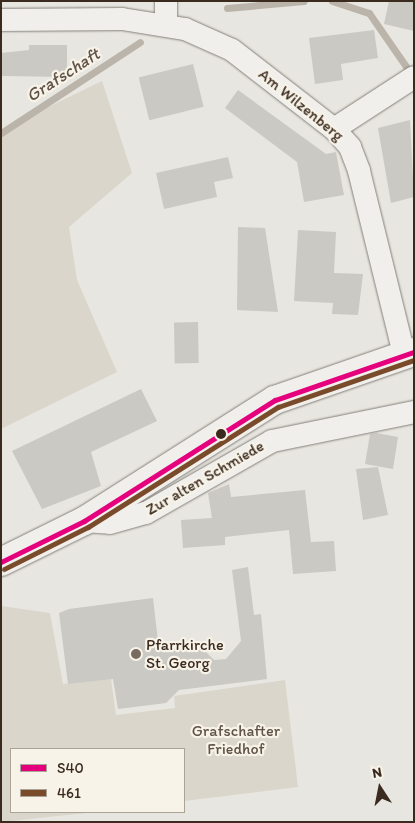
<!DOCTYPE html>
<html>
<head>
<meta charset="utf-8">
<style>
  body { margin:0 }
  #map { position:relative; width:415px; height:823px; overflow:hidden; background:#e8e6e0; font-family:Itim,sans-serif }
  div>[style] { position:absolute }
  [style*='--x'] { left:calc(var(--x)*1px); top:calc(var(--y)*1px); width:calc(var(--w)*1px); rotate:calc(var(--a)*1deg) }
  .green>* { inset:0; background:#dad6cc }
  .stream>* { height:7px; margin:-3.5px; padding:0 3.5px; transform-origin:3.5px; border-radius:3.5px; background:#bbb4aa }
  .building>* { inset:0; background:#cbc9c4; transform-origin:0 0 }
  .roads { filter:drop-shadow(0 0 1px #84807a) drop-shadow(0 0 1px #84807a) }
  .minor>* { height:22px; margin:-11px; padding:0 11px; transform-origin:11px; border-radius:11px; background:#f0efeb }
  .tertiary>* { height:28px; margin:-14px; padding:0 14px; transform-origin:14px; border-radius:14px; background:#f0efeb }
  .bus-1>* { height:5px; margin:-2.5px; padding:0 2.5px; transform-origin:2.5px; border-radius:2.5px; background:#e5007d }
  .bus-2>* { height:5px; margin:-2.5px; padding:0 2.5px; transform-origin:2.5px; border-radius:2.5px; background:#7a4b2a }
  .dots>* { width:14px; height:14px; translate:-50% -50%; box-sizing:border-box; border:2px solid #f7f3e8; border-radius:50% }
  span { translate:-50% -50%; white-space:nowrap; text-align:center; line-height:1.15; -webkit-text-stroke:4.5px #f7f3e8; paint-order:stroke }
  .street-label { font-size:16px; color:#3b2a1e }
  .poi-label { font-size:16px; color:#3b2a1e }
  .left { translate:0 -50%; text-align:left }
  .park-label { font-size:16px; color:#605246 }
  .water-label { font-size:18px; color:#615347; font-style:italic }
  .frame { position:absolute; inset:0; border:2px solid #3b2a1e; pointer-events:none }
  .legend { position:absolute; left:10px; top:748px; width:175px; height:65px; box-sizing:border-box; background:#f7f3e8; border:1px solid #aca397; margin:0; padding:6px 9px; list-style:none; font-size:15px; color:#3b2a1e }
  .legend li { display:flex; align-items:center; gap:10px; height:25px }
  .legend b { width:25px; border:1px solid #aca397 }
  .north { position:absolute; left:355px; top:763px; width:50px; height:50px; -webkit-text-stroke:4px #f7f3e8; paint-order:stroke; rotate:349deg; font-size:14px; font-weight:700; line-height:20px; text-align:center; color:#3b2a1e }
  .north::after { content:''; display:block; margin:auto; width:18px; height:22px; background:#3b2a1e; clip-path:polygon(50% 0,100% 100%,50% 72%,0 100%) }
</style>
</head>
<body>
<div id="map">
  <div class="green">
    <div style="clip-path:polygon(102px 81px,132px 173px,69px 227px,77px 280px,117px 372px,1px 429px,1px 130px)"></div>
    <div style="clip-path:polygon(1px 606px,50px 613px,63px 684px,111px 679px,116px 715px,175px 708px,174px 696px,285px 680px,298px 787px,184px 801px,184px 749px,11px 749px,11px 812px,96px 812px,1px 822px)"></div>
  </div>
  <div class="stream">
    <div style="--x:332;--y:1;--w:39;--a:18"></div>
    <div style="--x:369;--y:13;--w:75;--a:55.3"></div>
    <div style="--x:227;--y:8;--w:77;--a:-5.2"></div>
    <div style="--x:1;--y:133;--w:166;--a:-33.2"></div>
  </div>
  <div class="building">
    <div style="clip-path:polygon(389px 1px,414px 1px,414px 31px,384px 24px)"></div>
    <div style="clip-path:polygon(374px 30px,378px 58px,341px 64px,343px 80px,315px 84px,309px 38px)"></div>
    <div style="clip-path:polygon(29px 45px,67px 45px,67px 77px,1px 76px,1px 53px,29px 50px)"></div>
    <div style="left:193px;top:64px;width:44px;height:56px;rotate:76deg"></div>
    <div style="clip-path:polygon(238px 90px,326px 154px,336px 152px,344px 195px,304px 202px,297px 162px,225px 108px)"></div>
    <div style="clip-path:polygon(410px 120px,414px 197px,391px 203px,378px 128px)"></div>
    <div style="clip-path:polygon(228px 157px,233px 178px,214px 182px,217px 197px,164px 209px,156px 173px)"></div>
    <div style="clip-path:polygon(238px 227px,265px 228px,278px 312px,237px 310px)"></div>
    <div style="clip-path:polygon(298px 230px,336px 232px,334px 273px,363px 274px,358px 315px,332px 314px,333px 303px,294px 301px)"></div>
    <div style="left:198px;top:322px;width:41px;height:24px;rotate:89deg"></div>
    <div style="clip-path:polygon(141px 389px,157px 421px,91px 452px,101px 486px,42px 509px,12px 451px)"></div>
    <div style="clip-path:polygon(376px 433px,398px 437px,393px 469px,365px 464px,370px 434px)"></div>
    <div style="clip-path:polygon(378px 467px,388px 515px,363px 520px,356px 469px)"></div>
    <div style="clip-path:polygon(229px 484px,231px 497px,305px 490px,311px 542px,334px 541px,336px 571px,293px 574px,289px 530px,225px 537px,225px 545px,183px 548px,181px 520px,212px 518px,208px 493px)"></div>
    <div style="clip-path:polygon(248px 567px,254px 615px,261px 614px,267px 679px,179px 690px,166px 703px,118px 709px,113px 679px,68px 684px,59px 613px,69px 609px,153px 598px,159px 650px,199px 645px,214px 660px,226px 659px,241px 641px,232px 570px)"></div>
  </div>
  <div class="roads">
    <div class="minor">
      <div style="--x:166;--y:1;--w:24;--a:90"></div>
      <div style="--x:1;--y:20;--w:121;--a:-0.5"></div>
      <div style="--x:122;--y:19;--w:64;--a:9"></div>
      <div style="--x:185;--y:29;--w:51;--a:24.1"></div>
      <div style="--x:232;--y:50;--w:129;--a:37.8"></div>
      <div style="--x:334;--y:129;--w:24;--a:48"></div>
      <div style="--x:350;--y:147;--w:26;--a:69"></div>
      <div style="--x:359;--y:171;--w:188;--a:76.2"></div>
      <div style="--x:334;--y:129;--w:95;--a:-33"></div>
      <div style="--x:84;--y:521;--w:26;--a:4"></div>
      <div style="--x:110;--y:523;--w:37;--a:-16"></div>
      <div style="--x:146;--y:513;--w:145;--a:-29.7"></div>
      <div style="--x:272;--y:441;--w:145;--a:-11.5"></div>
    </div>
    <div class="tertiary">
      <div style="--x:1;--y:562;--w:93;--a:-26.3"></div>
      <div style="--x:84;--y:521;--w:226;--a:-32.4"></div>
      <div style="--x:275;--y:400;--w:147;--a:-19.1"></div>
    </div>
  </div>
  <div class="bus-1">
    <div style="--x:1;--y:562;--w:93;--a:-26.3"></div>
    <div style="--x:84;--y:521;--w:226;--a:-32.4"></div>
    <div style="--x:275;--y:400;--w:147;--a:-19.1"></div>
  </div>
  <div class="bus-2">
    <div style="--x:4;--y:569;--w:94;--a:-26.6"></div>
    <div style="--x:88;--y:527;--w:225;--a:-32.3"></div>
    <div style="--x:278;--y:407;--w:144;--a:-19.1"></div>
  </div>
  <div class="dots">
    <div style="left:221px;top:434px;background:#3b2a1e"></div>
    <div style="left:136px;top:654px;background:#786c62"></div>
  </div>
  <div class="street-label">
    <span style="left:301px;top:105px;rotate:39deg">Am Wilzenberg</span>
    <span style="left:205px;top:478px;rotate:-30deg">Zur alten Schmiede</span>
  </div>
  <div class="poi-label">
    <span class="left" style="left:146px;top:654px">Pfarrkirche<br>St. Georg</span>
  </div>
  <div class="park-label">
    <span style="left:236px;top:740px">Grafschafter<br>Friedhof</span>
  </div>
  <div class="water-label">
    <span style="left:63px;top:75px;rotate:-33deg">Grafschaft</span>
  </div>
  <div class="frame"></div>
  <ul class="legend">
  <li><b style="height:6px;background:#e5007d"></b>S40</li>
  <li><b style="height:6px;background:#7a4b2a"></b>461</li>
  </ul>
  <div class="north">N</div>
</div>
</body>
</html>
